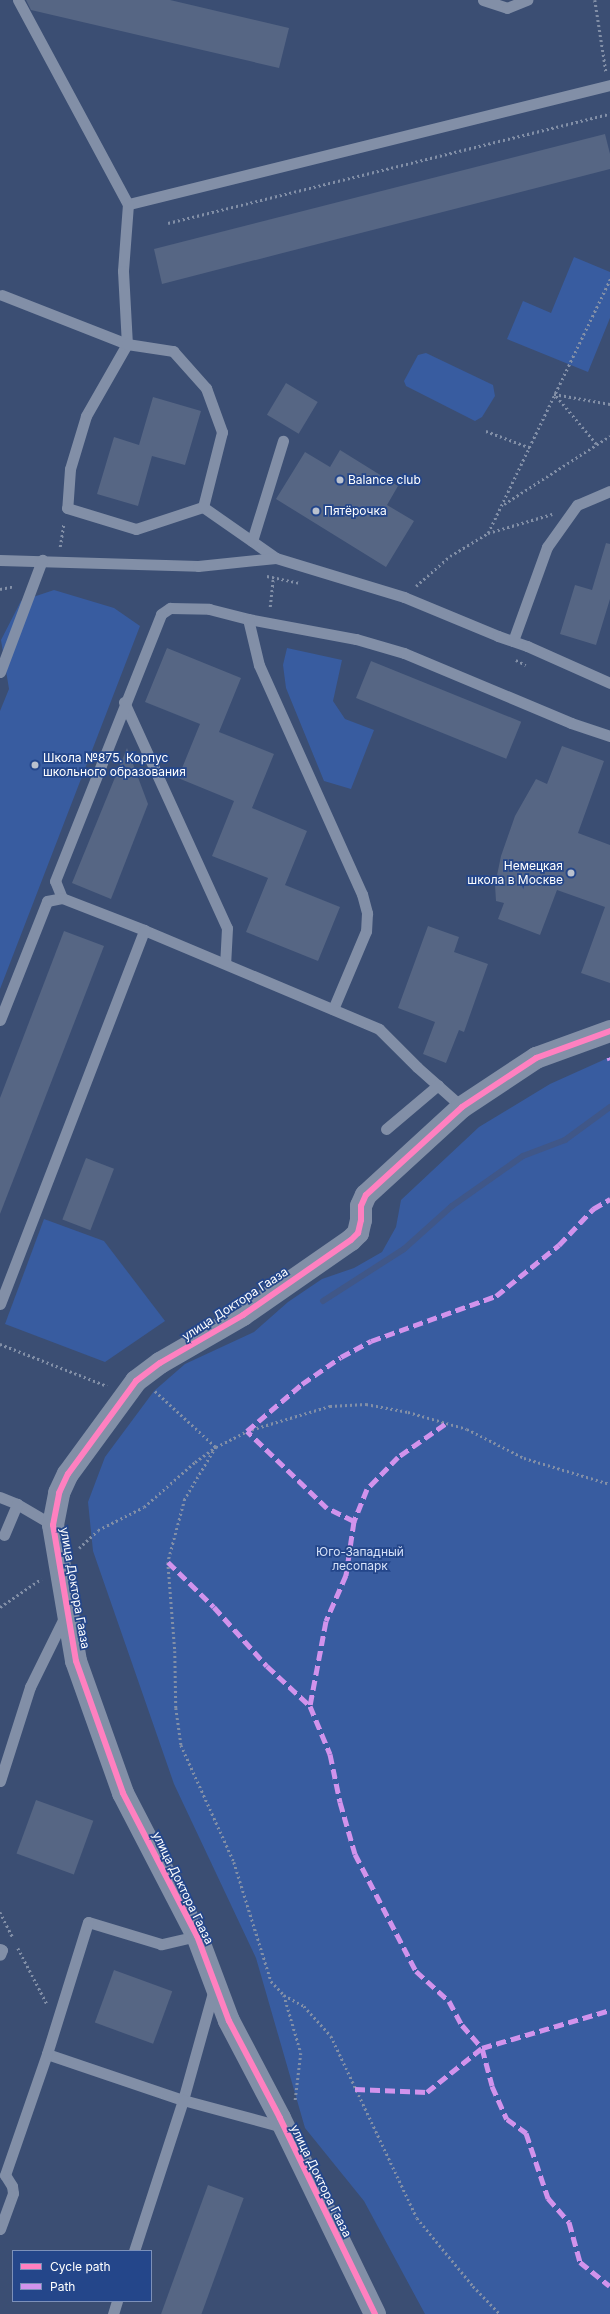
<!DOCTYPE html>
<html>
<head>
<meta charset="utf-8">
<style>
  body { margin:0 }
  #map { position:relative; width:610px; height:2314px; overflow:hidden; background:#3b4e73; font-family:Inter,sans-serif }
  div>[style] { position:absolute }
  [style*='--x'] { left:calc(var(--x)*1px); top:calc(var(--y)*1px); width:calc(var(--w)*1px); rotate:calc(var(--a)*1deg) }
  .green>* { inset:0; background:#385ca0 }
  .stream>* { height:6px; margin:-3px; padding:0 3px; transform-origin:3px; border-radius:3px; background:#405788 }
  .building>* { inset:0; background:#566684; transform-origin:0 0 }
  .path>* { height:2.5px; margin-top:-1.25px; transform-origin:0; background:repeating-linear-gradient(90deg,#828fa7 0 2px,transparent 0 5px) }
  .lane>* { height:11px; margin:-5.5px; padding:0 5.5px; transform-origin:5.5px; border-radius:5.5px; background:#828fa7 }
  .street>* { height:22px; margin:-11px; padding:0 11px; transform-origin:11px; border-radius:11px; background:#828fa7 }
  .quiet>* { height:5px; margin-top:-2.5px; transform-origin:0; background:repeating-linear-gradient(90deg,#d193ec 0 10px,transparent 0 15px) }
  .cycleway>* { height:6px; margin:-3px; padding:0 3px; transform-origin:3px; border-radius:3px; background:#ff80c0 }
  .dots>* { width:11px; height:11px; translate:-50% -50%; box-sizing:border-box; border:2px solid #24468a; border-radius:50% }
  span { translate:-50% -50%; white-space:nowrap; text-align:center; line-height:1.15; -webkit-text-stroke:3.5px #24468a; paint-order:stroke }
  .poi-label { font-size:12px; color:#fff }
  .left { translate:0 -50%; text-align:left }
  .right { translate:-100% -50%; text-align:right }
  .street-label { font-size:12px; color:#fff }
  .park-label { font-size:12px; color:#d5e1f8 }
  .legend { position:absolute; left:12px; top:2250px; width:140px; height:52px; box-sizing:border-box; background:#24468a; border:1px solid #7c90b9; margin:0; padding:5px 7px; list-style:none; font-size:12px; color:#fff }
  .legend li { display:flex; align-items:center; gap:8px; height:20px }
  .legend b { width:20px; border:1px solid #7c90b9 }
</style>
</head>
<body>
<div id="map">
  <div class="green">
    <div style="clip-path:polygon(574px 257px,610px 272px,610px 318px,588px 372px,507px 339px,523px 301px,551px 313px)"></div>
    <div style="clip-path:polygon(426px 353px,493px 385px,495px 396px,482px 417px,475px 421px,406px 386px,404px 381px,418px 355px)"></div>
    <div style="clip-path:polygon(54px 590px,114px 608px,140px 626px,0 989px,0 711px,9px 689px,1px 640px,21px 601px)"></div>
    <div style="clip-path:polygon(287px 648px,342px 660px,333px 701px,345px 719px,374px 730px,351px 789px,324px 781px,286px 688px,283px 665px)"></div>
    <div style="clip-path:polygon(610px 1057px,610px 2314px,425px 2314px,364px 2201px,305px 2128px,256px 1958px,174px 1784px,93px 1551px,88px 1502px,105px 1457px,154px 1391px,185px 1364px,254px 1332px,288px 1302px,322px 1279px,354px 1268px,382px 1252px,396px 1227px,401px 1200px,479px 1127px,550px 1084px)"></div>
    <div style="clip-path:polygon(44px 1219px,104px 1241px,165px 1321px,105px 1362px,5px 1324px)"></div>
  </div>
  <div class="stream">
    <div style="--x:323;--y:1301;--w:96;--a:-32.7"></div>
    <div style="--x:404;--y:1249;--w:64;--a:-41.9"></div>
    <div style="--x:452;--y:1206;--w:87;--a:-35.2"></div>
    <div style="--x:523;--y:1156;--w:45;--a:-20.9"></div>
    <div style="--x:565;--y:1140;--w:56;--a:-36.3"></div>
  </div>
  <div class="building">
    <div style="clip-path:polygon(26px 0,170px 0,289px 28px,279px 68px,31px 10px)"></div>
    <div style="clip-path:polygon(605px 134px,610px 154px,610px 169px,162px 284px,154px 249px)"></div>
    <div style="left:286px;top:383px;width:37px;height:37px;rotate:31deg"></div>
    <div style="clip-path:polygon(153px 397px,201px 411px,185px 465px,152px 456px,138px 506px,97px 494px,114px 437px,139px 445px)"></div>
    <div style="clip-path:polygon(340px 450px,398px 486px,387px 505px,414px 521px,386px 567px,276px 499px,305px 452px,330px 467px)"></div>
    <div style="clip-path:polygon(606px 543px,610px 544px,610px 599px,596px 645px,560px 634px,575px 585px,592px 590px)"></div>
    <div style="clip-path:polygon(167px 648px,241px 678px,219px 732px,274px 754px,252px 808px,307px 831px,285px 885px,340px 907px,318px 961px,246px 932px,268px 878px,212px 856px,234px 801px,178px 778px,200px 724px,145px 702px)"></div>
    <div style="left:371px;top:661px;width:162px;height:40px;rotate:22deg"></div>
    <div style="clip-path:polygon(562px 746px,604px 761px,578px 833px,610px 845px,610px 983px,581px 973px,605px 907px,557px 890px,540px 935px,498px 919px,504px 903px,496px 901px,495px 885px,501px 856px,515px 816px,536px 779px,547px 784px)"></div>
    <div style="clip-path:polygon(127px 748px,148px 804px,111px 899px,72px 883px)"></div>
    <div style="clip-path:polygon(428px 926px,459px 937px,454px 952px,488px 964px,464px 1032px,459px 1030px,446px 1063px,423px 1054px,435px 1022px,398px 1008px)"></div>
    <div style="clip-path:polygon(64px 931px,104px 946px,0 1214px,0 1098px)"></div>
    <div style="left:86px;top:1158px;width:30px;height:66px;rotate:21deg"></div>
    <div style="left:36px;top:1800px;width:61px;height:57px;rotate:20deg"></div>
    <div style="left:114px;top:1970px;width:62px;height:56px;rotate:20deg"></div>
    <div style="left:208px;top:2185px;width:38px;height:137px;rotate:20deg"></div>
  </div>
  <div class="path">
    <div style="--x:595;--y:0;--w:72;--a:81.2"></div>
    <div style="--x:168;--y:223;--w:455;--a:-13.9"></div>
    <div style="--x:486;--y:431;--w:48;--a:20.7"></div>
    <div style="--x:596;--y:444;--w:65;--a:-130"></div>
    <div style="--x:554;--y:394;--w:57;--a:10.1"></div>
    <div style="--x:504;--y:504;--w:126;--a:-32.7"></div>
    <div style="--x:488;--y:533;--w:282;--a:-64.3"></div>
    <div style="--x:60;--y:547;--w:24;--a:-81"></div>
    <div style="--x:267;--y:576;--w:33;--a:12"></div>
    <div style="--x:416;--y:586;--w:45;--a:-41.4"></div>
    <div style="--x:450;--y:556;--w:44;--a:-31.2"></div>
    <div style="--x:488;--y:533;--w:67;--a:-16.5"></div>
    <div style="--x:0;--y:589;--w:15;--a:-11"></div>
    <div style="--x:270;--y:607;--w:30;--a:-84"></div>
    <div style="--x:516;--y:660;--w:11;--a:27"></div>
    <div style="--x:0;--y:1344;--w:115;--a:21.4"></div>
    <div style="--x:155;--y:1391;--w:83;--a:42.6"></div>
    <div style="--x:216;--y:1447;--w:61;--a:120.8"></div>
    <div style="--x:185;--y:1499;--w:65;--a:105.1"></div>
    <div style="--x:168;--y:1562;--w:89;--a:85.5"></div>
    <div style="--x:175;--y:1651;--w:57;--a:89"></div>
    <div style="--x:176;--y:1708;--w:37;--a:82"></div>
    <div style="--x:181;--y:1745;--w:128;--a:65.6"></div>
    <div style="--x:234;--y:1862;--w:125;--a:72.7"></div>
    <div style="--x:271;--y:1981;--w:19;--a:47"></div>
    <div style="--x:284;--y:1995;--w:23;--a:29"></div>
    <div style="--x:304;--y:2006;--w:40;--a:48"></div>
    <div style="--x:331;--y:2036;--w:201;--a:64.7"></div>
    <div style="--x:417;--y:2218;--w:88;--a:50.5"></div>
    <div style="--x:473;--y:2286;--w:39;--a:46"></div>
    <div style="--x:79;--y:1548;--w:26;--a:-43"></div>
    <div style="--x:98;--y:1530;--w:51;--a:-26.6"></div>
    <div style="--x:144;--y:1507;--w:68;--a:-41.4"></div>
    <div style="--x:195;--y:1462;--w:26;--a:-36"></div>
    <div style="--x:216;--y:1447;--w:35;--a:-27"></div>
    <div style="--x:247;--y:1431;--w:87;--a:-16.8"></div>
    <div style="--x:330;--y:1406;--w:36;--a:-3"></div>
    <div style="--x:366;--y:1404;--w:43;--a:10.8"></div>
    <div style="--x:408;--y:1412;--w:61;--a:16.1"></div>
    <div style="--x:467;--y:1429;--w:64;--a:27"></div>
    <div style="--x:524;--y:1458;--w:90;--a:16.8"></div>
    <div style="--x:0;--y:1607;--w:50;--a:-34.3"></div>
    <div style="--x:0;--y:1912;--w:29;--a:63"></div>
    <div style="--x:18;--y:1948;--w:63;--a:62.6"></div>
    <div style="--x:284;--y:1995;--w:60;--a:73.7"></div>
    <div style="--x:301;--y:2053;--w:50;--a:96.8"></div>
  </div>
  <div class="lane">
    <div style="--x:18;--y:0;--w:232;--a:61.7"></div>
    <div style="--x:483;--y:0;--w:25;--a:18"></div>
    <div style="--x:507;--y:8;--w:22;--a:-22"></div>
    <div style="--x:610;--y:85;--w:496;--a:166.1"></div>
    <div style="--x:128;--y:204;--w:67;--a:94.3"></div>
    <div style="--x:123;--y:271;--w:73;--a:86.9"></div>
    <div style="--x:127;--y:344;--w:83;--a:119.7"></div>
    <div style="--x:86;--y:416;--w:55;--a:106.8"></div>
    <div style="--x:70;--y:469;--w:39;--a:94"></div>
    <div style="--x:67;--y:508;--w:72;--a:16.9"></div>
    <div style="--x:136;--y:529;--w:71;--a:-18.2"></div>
    <div style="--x:203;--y:507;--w:89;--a:34.9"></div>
    <div style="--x:276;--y:558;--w:134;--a:16.9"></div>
    <div style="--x:404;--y:597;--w:102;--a:22.5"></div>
    <div style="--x:498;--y:636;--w:31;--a:19"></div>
    <div style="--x:527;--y:646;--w:91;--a:24"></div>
    <div style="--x:2;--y:295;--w:134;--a:21.4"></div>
    <div style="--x:127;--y:344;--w:47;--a:8.7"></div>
    <div style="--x:173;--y:351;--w:50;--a:48.3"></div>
    <div style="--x:206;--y:388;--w:47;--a:70"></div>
    <div style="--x:222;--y:432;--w:77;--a:104.2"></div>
    <div style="--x:252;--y:541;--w:105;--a:-72.8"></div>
    <div style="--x:0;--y:560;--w:198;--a:1.7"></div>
    <div style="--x:198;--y:566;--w:78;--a:-5.9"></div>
    <div style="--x:248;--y:619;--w:110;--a:10.5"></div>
    <div style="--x:356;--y:639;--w:50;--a:16.3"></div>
    <div style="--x:404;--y:653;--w:181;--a:22.7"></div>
    <div style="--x:571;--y:723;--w:41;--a:18.4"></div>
    <div style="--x:513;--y:641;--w:100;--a:-70.1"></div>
    <div style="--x:547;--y:547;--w:52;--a:-54.5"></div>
    <div style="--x:577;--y:505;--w:36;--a:-23"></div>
    <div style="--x:0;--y:672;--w:120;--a:-69.4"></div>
    <div style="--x:124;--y:702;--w:248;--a:65.5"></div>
    <div style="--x:227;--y:928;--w:35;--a:93"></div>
    <div style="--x:62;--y:898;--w:18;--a:-112"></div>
    <div style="--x:55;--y:881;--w:287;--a:-68.3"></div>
    <div style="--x:161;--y:614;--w:11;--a:-34"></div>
    <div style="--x:170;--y:608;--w:39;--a:1"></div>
    <div style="--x:209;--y:609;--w:40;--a:14.4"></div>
    <div style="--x:248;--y:619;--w:47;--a:76.6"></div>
    <div style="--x:259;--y:665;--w:251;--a:65.8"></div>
    <div style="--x:362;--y:894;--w:20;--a:75"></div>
    <div style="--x:367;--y:913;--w:18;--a:93"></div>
    <div style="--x:366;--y:931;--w:85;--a:112.9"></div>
    <div style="--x:0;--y:1020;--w:128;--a:-68.4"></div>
    <div style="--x:47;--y:901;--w:15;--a:-11"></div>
    <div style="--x:62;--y:898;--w:88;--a:21.3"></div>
    <div style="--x:144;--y:930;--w:255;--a:22.8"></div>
    <div style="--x:379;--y:1029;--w:54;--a:45"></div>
    <div style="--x:417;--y:1067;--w:60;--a:41.6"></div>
    <div style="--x:386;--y:1129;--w:68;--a:-40.2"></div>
    <div style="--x:0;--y:1304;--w:401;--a:-68.9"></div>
    <div style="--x:0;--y:1497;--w:18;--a:22"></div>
    <div style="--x:17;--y:1504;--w:42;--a:30.3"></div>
    <div style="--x:4;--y:1535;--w:34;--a:-67"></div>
    <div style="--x:0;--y:1781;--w:99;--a:-72.3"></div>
    <div style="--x:30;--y:1687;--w:79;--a:-63.8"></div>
    <div style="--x:197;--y:1936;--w:37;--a:167"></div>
    <div style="--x:161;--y:1944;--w:76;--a:-163.2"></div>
    <div style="--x:88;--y:1922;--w:138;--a:107.3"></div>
    <div style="--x:47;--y:2054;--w:144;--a:18.7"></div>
    <div style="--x:183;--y:2100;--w:115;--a:-74.4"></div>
    <div style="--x:0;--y:1949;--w:2;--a:27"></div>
    <div style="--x:2;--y:1950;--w:5;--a:112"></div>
    <div style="--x:0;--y:2229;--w:38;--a:-70"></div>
    <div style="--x:13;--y:2193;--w:7;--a:-98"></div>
    <div style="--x:12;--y:2186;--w:13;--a:-122"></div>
    <div style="--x:5;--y:2175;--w:128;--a:-70.9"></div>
    <div style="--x:134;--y:2251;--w:159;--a:-72"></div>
    <div style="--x:183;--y:2100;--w:104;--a:15.1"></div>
    <div style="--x:113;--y:2314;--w:14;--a:-73"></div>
  </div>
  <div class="street">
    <div style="--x:375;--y:2314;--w:218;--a:-115.9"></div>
    <div style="--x:280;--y:2118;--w:110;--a:-117.7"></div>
    <div style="--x:229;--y:2021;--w:91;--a:-110.6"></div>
    <div style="--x:197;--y:1936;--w:161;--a:-117.4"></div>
    <div style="--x:123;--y:1793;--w:140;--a:-109.6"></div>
    <div style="--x:76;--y:1661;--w:138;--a:-99.6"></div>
    <div style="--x:53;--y:1525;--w:33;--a:-79"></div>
    <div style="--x:59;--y:1493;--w:21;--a:-65"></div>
    <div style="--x:68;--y:1474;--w:115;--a:-53.8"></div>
    <div style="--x:136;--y:1381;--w:30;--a:-37"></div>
    <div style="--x:160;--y:1363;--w:96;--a:-30"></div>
    <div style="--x:243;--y:1315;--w:131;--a:-34.8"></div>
    <div style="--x:351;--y:1240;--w:10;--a:-45"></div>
    <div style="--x:358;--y:1233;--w:13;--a:-77"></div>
    <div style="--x:361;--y:1220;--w:14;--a:-90"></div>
    <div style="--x:361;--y:1206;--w:12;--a:-66"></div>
    <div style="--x:366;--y:1195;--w:130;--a:-42.5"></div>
    <div style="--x:462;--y:1107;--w:89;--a:-33.5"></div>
    <div style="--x:536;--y:1058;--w:79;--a:-20"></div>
  </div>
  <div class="quiet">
    <div style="--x:609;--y:1057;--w:3;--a:72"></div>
    <div style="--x:445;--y:1424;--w:57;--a:144.9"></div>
    <div style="--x:398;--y:1457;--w:45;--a:134.1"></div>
    <div style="--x:367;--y:1489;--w:35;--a:112"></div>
    <div style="--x:354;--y:1521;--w:55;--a:98.4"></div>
    <div style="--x:346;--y:1575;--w:50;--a:113.5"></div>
    <div style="--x:326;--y:1621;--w:86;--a:100.7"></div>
    <div style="--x:310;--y:1706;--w:52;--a:67.4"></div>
    <div style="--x:330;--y:1754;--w:49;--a:78.2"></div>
    <div style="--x:340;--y:1802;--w:54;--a:73.9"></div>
    <div style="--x:355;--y:1854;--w:132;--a:62.5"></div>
    <div style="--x:416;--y:1971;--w:45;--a:42.3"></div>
    <div style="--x:449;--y:2001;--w:27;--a:62"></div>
    <div style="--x:462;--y:2025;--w:30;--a:49"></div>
    <div style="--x:482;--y:2048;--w:39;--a:75"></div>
    <div style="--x:492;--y:2086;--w:36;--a:66"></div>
    <div style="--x:507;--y:2119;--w:24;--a:36"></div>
    <div style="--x:526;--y:2133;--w:69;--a:71.3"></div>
    <div style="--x:548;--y:2198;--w:32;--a:49"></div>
    <div style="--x:569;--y:2222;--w:41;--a:74.6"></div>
    <div style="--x:580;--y:2262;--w:38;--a:39"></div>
    <div style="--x:354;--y:1521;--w:30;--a:-154"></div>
    <div style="--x:327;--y:1508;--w:111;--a:-136.1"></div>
    <div style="--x:247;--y:1431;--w:72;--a:-40.5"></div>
    <div style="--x:302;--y:1384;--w:47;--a:-34.7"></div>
    <div style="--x:341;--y:1357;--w:34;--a:-28"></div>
    <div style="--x:371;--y:1341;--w:133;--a:-19.8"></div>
    <div style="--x:496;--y:1296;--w:81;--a:-39"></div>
    <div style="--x:559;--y:1245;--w:50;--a:-46.6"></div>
    <div style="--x:593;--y:1209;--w:20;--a:-30"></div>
    <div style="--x:168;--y:1562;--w:64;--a:44.4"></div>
    <div style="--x:214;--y:1607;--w:79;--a:48.1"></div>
    <div style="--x:267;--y:1666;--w:59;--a:42.9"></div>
    <div style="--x:355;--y:2089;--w:72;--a:2.4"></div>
    <div style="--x:427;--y:2092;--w:70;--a:-38.7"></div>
    <div style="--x:482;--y:2048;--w:134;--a:-16.5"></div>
  </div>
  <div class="cycleway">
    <div style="--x:375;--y:2314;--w:218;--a:-115.9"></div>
    <div style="--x:280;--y:2118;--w:110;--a:-117.7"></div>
    <div style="--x:229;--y:2021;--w:91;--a:-110.6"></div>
    <div style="--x:197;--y:1936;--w:161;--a:-117.4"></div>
    <div style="--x:123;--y:1793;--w:140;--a:-109.6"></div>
    <div style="--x:76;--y:1661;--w:138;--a:-99.6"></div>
    <div style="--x:53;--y:1525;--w:33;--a:-79"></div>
    <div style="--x:59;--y:1493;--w:21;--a:-65"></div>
    <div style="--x:68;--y:1474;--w:115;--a:-53.8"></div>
    <div style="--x:136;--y:1381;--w:30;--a:-37"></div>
    <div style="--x:160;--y:1363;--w:96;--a:-30"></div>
    <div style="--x:243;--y:1315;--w:131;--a:-34.8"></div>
    <div style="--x:351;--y:1240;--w:10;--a:-45"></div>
    <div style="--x:358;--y:1233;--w:13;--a:-77"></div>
    <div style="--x:361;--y:1220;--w:14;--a:-90"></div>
    <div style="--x:361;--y:1206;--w:12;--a:-66"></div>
    <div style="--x:366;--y:1195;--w:130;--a:-42.5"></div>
    <div style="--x:462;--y:1107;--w:89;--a:-33.5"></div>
    <div style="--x:536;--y:1058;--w:79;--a:-20"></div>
  </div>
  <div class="dots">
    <div style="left:340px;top:480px;background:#bac1ce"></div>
    <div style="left:316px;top:511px;background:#bac1ce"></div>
    <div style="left:35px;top:765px;background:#bac1ce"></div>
    <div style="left:571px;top:873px;background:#bac1ce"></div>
  </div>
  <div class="poi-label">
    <span class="left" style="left:348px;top:480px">Balance club</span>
    <span class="left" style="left:324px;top:511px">Пятёрочка</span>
    <span class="left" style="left:43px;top:765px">Школа №875. Корпус<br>школьного образования</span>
    <span class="right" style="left:563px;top:873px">Немецкая<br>школа в Москве</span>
  </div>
  <div class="street-label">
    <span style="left:235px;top:1304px;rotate:-33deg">улица Доктора Гааза</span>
    <span style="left:75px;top:1588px;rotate:80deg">улица Доктора Гааза</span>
    <span style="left:183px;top:1888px;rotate:64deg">улица Доктора Гааза</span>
    <span style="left:321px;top:2181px;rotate:64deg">улица Доктора Гааза</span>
  </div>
  <div class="park-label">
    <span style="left:360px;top:1559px">Юго-Западный<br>лесопарк</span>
  </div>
  <ul class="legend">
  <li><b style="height:5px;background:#ff80c0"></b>Cycle path</li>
  <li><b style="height:5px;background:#d193ec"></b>Path</li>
  </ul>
</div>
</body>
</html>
